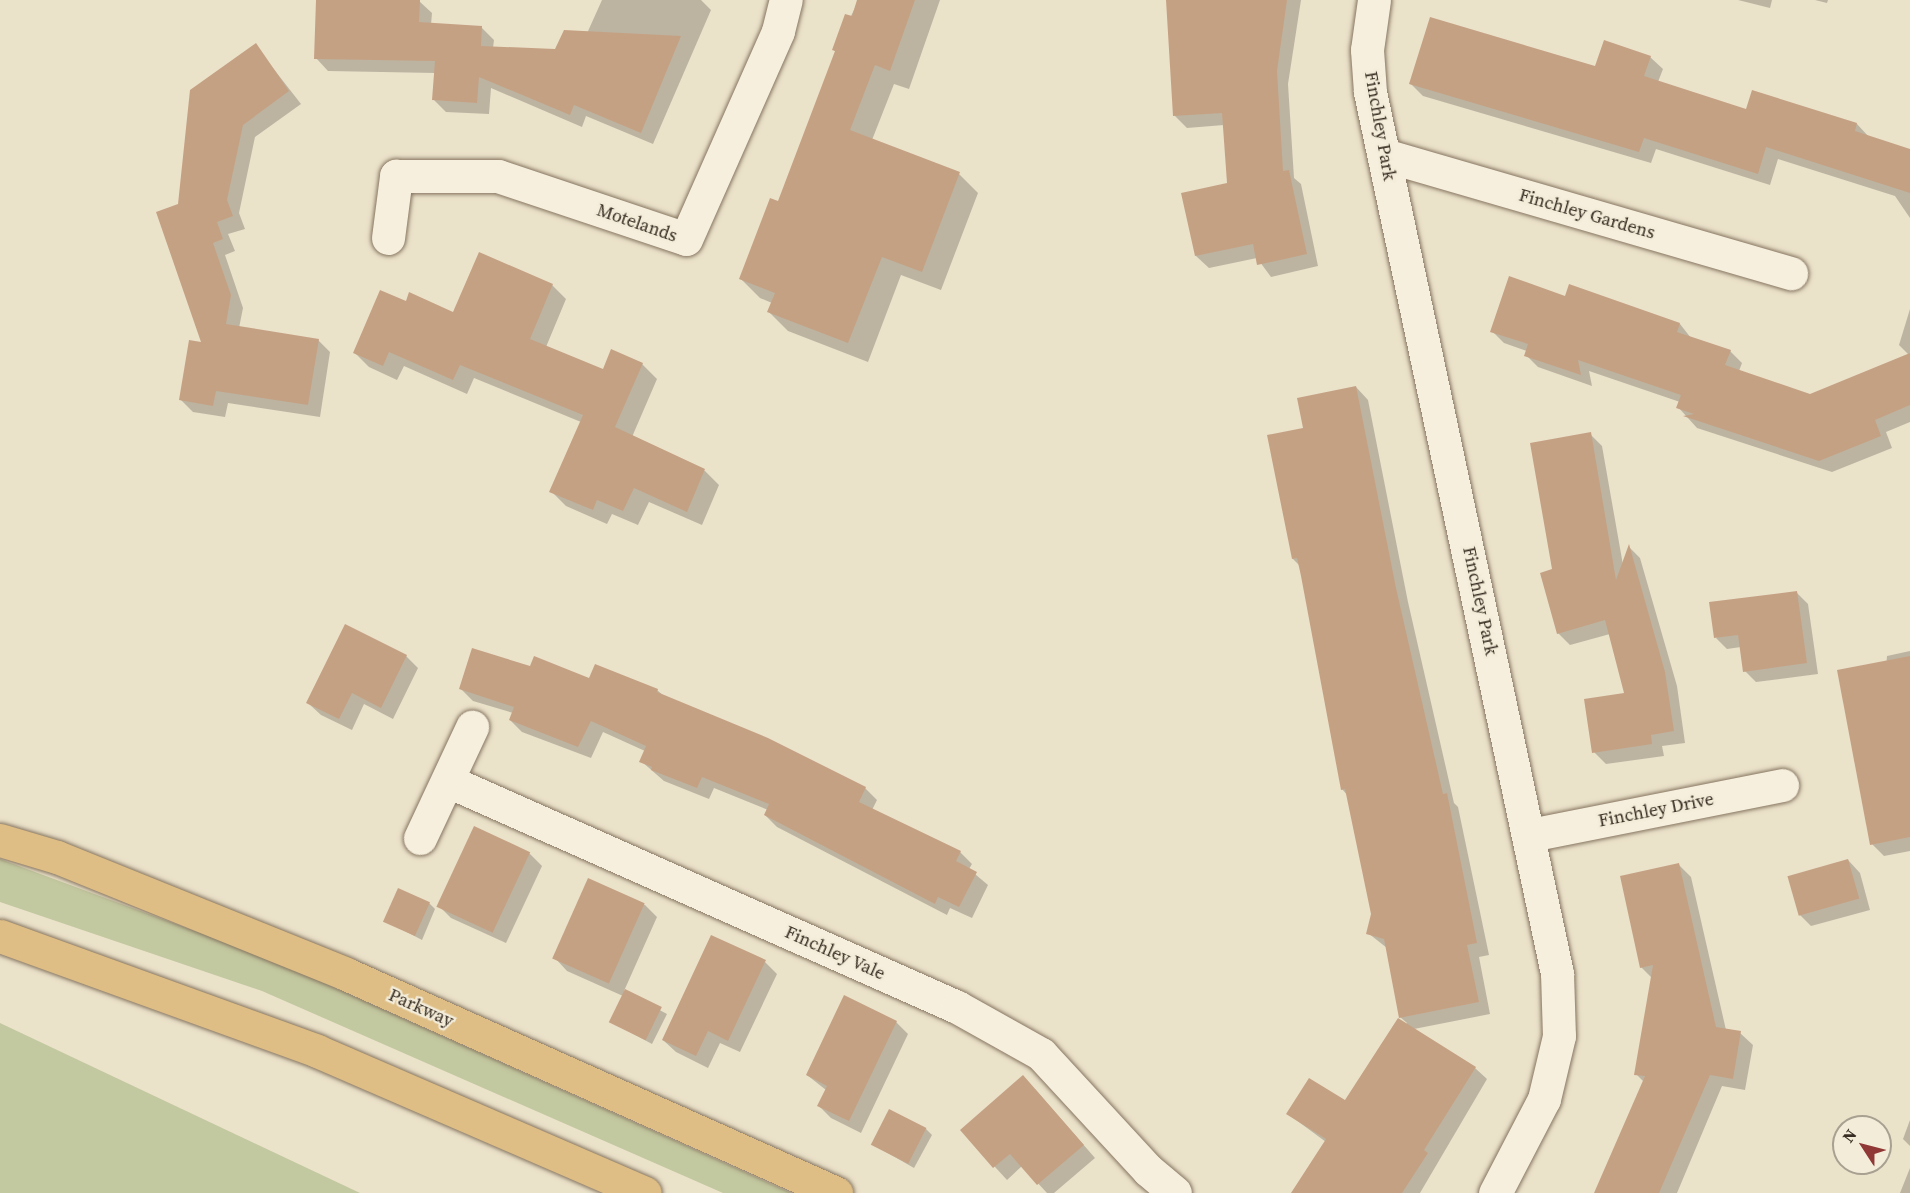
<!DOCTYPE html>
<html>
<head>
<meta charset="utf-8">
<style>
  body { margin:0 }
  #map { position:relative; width:1910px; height:1193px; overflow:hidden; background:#ebe2ca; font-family:"Source Serif 4",serif }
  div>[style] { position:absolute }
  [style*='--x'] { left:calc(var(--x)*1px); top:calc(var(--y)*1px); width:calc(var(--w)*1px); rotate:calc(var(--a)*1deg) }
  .green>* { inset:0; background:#c2c89f }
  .shadow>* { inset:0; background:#0003 }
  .building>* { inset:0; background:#c5a184; transform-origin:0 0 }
  .roads { filter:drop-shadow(0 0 2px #867560) drop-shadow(0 0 2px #867560) }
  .minor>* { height:33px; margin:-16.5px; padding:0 16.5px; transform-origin:16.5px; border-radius:16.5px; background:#f6efdd }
  .trunk>* { height:33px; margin:-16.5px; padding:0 16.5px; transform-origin:16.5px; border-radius:16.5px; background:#debe85 }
  span { translate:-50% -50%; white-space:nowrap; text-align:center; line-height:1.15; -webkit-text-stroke:4.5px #f3ecd9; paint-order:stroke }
  .street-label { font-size:18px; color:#382d22 }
  .north { position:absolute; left:1832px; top:1115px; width:60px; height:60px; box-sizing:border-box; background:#f3ecd9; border:2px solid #a8a090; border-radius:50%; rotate:306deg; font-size:16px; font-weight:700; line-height:24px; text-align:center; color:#382d22 }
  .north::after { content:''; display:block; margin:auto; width:21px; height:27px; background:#8f3835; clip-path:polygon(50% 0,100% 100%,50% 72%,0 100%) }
</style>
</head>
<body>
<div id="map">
  <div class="green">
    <div style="clip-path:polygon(0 859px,273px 960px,791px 1193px,723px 1193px,262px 991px,0 902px)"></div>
    <div style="clip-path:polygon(0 1023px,360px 1193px,0 1193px)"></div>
  </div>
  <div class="shadow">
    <div style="clip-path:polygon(317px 0,419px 1px,432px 13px,431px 25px,481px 27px,494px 40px,493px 48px,556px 51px,584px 40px,602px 0,701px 0,711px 10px,653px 144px,586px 116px,582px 127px,491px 88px,489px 114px,446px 112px,434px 100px,435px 73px,328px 71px,316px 58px)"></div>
    <div style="clip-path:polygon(859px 0,940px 0,909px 89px,894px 84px,872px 140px,959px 174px,978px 193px,941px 290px,901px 275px,868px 362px,788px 331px,769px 312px,772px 303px,760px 298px,741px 279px,779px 203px,837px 53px,834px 50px)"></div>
    <div style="clip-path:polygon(1167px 0,1301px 0,1288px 84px,1294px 178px,1301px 184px,1318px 266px,1271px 277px,1257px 258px,1209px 268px,1196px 256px,1228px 185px,1224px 125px,1187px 128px,1175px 116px)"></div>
    <div style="clip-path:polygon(1738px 0,1772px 0,1770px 8px)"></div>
    <div style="clip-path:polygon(1815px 0,1828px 0,1827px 3px)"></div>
    <div style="clip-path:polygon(255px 45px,301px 104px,255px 137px,239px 213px,245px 229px,228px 234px,235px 251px,225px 255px,243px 308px,239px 328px,318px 340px,330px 352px,320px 417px,228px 403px,225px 417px,193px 412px,181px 400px,203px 344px,179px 205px)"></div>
    <div style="clip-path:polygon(1650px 57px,1663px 69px,1658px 82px,1747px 111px,1857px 124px,1869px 137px,1910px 150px,1910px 218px,1895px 196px,1778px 159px,1770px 185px,1656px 149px,1651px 163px,1423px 96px,1410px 83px,1596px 68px)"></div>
    <div style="clip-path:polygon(552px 285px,566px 299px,546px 347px,604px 371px,642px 364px,657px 379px,632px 437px,705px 471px,719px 485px,702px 525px,649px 502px,638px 525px,612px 514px,607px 524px,566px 506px,551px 491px,581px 422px,474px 378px,467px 394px,404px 366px,397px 380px,369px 367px,354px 352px,406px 303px,454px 314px)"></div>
    <div style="clip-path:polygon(1566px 297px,1680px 324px,1691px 338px,1730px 351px,1742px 363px,1739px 371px,1810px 395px,1910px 373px,1910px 422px,1886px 432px,1892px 448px,1832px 472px,1697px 428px,1678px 407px,1680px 402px,1589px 371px,1592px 386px,1538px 367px,1526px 355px,1527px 351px,1504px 343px,1492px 331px)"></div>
    <div style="clip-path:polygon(1910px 309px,1910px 356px,1899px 345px)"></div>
    <div style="clip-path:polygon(1356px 387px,1368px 400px,1408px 602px,1454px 803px,1458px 807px,1489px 955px,1479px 957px,1490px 1014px,1414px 1029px,1475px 1068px,1487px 1079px,1420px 1193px,1295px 1193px,1326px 1142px,1288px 1114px,1346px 1102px,1407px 1023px,1400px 1017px,1387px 948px,1368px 933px,1372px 914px,1348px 796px,1342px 789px,1300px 566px,1293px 559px,1305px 429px)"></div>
    <div style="clip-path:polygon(1590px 434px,1602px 446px,1623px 565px,1629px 547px,1640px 558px,1677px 686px,1685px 743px,1662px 746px,1664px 756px,1606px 764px,1594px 752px,1626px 694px,1610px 634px,1570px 645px,1558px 633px,1554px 571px)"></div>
    <div style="clip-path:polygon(1796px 592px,1808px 604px,1818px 674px,1756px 682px,1745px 671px,1741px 647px,1727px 649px,1716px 638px)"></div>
    <div style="clip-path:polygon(1910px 651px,1910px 851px,1884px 856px,1872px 844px,1887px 656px)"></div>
    <div style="clip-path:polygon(406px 656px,418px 668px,393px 719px,364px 704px,352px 730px,321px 715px,308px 703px)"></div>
    <div style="clip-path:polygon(531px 668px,657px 690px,665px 697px,865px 788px,877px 800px,872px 810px,960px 852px,972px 864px,969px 869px,988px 885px,972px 918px,950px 908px,947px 915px,777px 827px,765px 815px,768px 810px,714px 788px,709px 799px,664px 781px,641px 761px,645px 751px,603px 732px,591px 758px,522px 732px,510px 720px,513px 713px,473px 701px,461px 689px)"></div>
    <div style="clip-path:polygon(474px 828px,529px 853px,542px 866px,506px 943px,451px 918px,438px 905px)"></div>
    <div style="clip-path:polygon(1848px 860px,1860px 873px,1870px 910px,1811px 926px,1799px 914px)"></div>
    <div style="clip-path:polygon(1679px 865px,1691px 877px,1726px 1030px,1740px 1033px,1753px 1045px,1745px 1090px,1722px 1086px,1677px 1193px,1596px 1193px,1644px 1082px,1636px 1074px,1652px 978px,1641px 967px)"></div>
    <div style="clip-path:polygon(589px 880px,645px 905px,657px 917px,624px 991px,667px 1014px,652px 1044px,611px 1022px,623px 996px,567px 971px,555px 958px)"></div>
    <div style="clip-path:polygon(429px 903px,435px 909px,422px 940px,386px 921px)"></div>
    <div style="clip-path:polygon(765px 962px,777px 974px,740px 1052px,720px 1043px,708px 1068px,676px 1052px,663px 1040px)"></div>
    <div style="clip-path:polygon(896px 1022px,908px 1034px,861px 1133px,831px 1118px,819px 1106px,826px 1090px,807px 1075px)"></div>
    <div style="clip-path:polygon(1035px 1089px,1095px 1158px,1054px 1193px,1047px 1193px,1022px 1166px,1007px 1180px,962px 1131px)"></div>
    <div style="clip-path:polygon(1910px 1120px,1910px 1146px,1903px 1139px)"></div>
    <div style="clip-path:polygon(926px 1129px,932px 1135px,914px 1168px,872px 1144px)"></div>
    <div style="clip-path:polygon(1910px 1168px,1910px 1193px,1900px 1193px)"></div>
  </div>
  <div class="building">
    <div style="clip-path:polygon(316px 0,420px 0,419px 22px,482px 26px,481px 46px,555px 49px,564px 30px,681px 36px,641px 133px,574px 105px,570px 115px,479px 77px,477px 103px,432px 100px,435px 61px,314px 59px)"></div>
    <div style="clip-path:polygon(857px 0,915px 0,890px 71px,875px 65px,850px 130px,960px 172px,922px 272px,882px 257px,848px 343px,767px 312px,775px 293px,739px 279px,770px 198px,778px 201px,835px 51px,832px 50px,845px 14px,852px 16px)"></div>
    <div style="clip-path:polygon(1166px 0,1287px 0,1277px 71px,1283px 171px,1289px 170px,1307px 254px,1257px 265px,1253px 244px,1195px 256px,1181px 193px,1227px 183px,1222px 113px,1173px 116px)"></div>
    <div style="clip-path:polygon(1430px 17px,1595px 66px,1604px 40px,1651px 56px,1644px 76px,1746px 109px,1752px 90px,1857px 123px,1855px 131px,1910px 149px,1910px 193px,1766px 147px,1758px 174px,1644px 138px,1639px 152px,1409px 84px)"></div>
    <div style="clip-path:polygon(256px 43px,289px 91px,243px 125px,227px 200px,233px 216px,217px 222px,223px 239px,213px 243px,231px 295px,226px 324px,319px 339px,308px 405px,216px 391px,213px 406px,179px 400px,189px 340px,201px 342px,156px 212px,178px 204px,190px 90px)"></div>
    <div style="clip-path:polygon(479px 252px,553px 284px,530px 339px,603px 369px,611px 349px,643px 363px,615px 427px,705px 469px,687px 512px,634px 488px,623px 511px,597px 500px,593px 510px,549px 492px,583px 415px,460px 365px,453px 380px,389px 352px,383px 366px,353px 353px,380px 290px,406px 301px,409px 292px,453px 312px)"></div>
    <div style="clip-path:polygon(1509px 276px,1565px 296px,1569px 284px,1680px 323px,1677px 332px,1731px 350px,1725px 365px,1810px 394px,1910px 353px,1910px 405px,1875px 420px,1881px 436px,1819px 461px,1683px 416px,1694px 414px,1676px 408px,1681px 395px,1578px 360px,1581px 375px,1524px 356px,1528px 344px,1490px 332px)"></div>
    <div style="clip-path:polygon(1356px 386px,1396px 588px,1443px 794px,1447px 793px,1477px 943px,1467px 945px,1479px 1002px,1399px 1018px,1384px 939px,1366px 934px,1371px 914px,1345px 789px,1341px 790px,1301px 576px,1297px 558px,1292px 559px,1267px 435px,1303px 428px,1297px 398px)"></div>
    <div style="clip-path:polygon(1591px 432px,1616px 580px,1629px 544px,1665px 672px,1674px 731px,1651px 735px,1652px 744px,1592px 753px,1584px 699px,1624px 693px,1605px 620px,1557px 634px,1540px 573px,1552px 569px,1530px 443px)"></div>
    <div style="clip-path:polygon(1797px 591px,1807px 663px,1743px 672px,1738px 635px,1714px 638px,1709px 602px)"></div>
    <div style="clip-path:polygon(345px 624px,407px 655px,381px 708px,352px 693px,339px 719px,306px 703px)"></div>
    <div style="clip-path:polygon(472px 648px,530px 666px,534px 656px,589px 678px,595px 664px,658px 689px,657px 692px,768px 738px,866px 787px,859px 802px,961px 851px,956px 861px,977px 872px,959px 907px,938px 897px,935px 904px,764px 815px,769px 804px,702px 777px,697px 788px,651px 770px,652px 767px,639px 762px,646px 746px,591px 721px,578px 747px,509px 720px,514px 707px,459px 689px)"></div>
    <div style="clip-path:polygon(1910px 656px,1910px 837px,1870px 845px,1837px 670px)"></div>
    <div style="left:474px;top:826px;width:62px;height:89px;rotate:25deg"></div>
    <div style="left:1848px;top:859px;width:41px;height:63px;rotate:74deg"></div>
    <div style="clip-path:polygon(1679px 863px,1716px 1027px,1741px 1031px,1733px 1079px,1710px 1075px,1659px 1193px,1594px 1193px,1645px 1076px,1634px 1075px,1653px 965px,1640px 968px,1620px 876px)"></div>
    <div style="left:588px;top:878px;width:62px;height:88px;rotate:24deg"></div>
    <div style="left:398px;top:888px;width:35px;height:37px;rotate:24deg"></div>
    <div style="clip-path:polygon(711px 935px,766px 960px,728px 1041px,708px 1031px,696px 1056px,662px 1040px)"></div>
    <div style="left:625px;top:989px;width:41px;height:37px;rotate:26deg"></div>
    <div style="clip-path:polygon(844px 995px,897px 1021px,849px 1121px,817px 1106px,827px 1086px,806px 1075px)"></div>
    <div style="clip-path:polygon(1398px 1018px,1476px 1067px,1424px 1150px,1428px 1153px,1402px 1193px,1291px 1193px,1326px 1139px,1286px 1114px,1309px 1078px,1345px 1100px)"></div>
    <div style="clip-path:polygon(1023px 1075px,1084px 1145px,1037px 1185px,1010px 1154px,993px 1168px,960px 1130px)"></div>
    <div style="left:889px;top:1109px;width:42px;height:40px;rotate:27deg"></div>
  </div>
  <div class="roads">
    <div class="minor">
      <div style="--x:1374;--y:0;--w:50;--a:98"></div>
      <div style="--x:1367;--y:50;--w:42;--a:85.9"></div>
      <div style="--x:1370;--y:92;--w:901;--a:78.02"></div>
      <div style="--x:1557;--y:973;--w:63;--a:88.2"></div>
      <div style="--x:1559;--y:1036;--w:65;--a:103.4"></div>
      <div style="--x:1544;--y:1099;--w:106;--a:117.5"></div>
      <div style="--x:1384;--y:155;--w:424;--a:16.2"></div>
      <div style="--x:388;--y:238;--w:63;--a:-82.6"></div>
      <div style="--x:396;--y:176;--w:102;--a:0"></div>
      <div style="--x:498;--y:176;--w:198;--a:18.5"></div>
      <div style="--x:686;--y:239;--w:227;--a:-66.1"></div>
      <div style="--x:778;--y:31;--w:32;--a:-76"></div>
      <div style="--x:448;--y:781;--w:557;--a:23.94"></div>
      <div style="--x:957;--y:1007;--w:96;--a:29.2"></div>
      <div style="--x:1041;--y:1054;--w:158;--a:47.3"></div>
      <div style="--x:1148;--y:1170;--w:35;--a:40"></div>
      <div style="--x:1530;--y:835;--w:257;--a:-11.2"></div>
      <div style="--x:420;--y:838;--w:123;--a:-64.9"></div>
    </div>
    <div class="trunk">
      <div style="--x:0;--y:840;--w:59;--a:16.6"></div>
      <div style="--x:57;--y:857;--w:312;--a:22"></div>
      <div style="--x:346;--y:974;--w:537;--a:24.08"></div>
      <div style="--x:0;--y:936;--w:337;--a:19.9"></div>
      <div style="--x:317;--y:1051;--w:357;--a:23.4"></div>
    </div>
  </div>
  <div class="street-label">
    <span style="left:1380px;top:126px;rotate:80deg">Finchley Park</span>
    <span style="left:1587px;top:214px;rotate:16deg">Finchley Gardens</span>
    <span style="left:637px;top:223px;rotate:19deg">Motelands</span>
    <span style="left:1480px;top:601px;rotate:78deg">Finchley Park</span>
    <span style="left:1656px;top:810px;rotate:-11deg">Finchley Drive</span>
    <span style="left:835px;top:953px;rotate:24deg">Finchley Vale</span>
    <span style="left:421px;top:1008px;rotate:24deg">Parkway</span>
  </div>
  <div class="north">N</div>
</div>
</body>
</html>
